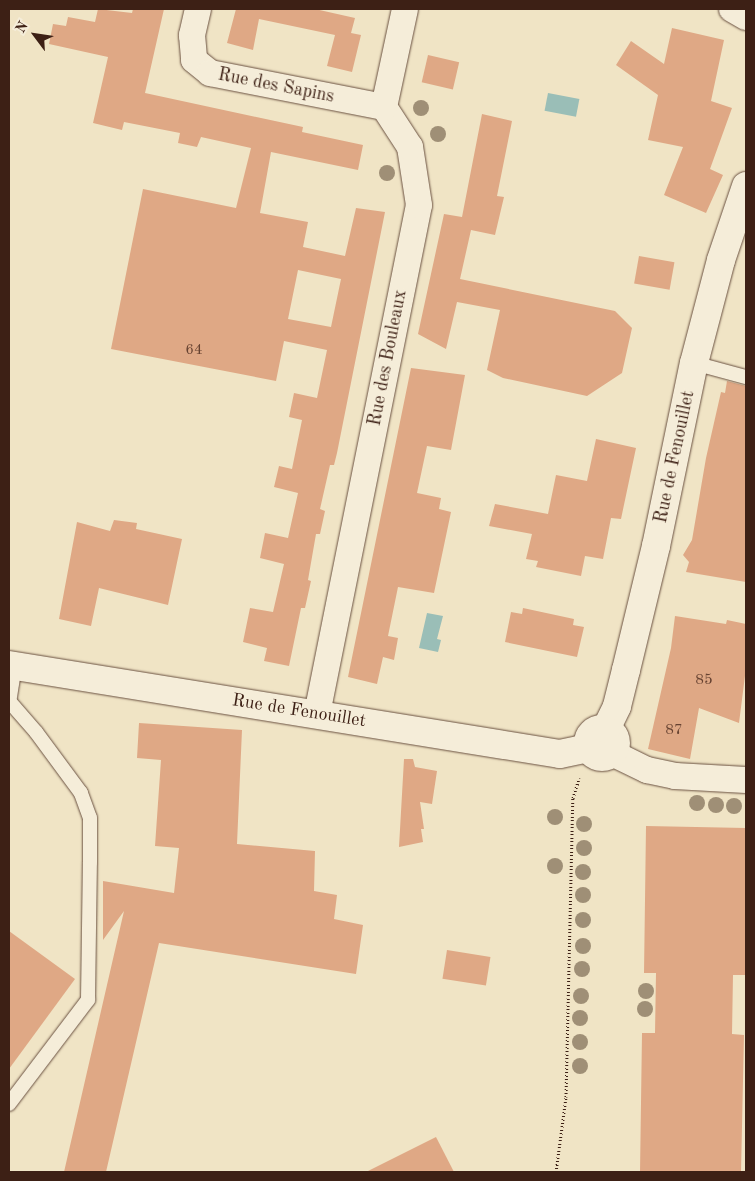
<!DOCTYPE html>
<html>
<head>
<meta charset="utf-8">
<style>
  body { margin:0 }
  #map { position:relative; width:755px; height:1181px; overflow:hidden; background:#f0e4c5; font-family:"Old Standard TT",serif }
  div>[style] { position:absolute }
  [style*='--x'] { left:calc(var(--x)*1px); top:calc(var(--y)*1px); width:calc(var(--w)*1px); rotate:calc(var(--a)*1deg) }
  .water>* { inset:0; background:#9abeb7; transform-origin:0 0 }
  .building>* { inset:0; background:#dfa885; transform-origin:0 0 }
  .path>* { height:3px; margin-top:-1.5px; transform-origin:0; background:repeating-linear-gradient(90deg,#3d2015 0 1px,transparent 0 3.5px) }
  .roads { filter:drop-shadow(0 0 1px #6a5141) drop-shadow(0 0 1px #6a5141) }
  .lane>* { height:14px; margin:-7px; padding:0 7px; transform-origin:7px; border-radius:7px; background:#f5edd9 }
  .street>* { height:26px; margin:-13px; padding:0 13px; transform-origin:13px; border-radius:13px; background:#f5edd9 }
  .secondary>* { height:28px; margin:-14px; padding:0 14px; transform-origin:14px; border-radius:14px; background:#f5edd9 }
  .secondary>.ring { margin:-14px; padding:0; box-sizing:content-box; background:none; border:28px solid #f5edd9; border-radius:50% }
  .trees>* { width:16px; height:16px; margin:-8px; border-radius:50%; background:#9f8f76 }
  span { translate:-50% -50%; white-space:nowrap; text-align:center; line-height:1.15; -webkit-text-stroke:4px #f5edd9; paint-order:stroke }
  .number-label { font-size:15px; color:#664231 }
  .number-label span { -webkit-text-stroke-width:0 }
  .street-label { font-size:18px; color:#3d2015 }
  .frame { position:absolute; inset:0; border:10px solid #3d2015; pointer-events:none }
  .north { position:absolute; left:10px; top:10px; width:50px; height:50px; -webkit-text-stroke:4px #f5edd9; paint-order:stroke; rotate:301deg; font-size:14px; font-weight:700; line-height:20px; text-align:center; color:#3d2015 }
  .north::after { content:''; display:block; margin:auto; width:18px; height:22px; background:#3d2015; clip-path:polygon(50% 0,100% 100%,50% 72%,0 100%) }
</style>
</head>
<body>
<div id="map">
  <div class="water">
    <div style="left:548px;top:93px;width:32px;height:18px;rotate:11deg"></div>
    <div style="clip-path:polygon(427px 613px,443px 616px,437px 639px,441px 640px,438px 652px,419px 648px)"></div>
  </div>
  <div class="building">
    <div style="clip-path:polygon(evenodd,98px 9px,132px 13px,133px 9px,164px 9px,145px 93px,303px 127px,302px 132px,363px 145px,358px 170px,271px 152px,260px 213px,308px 222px,303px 247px,345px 256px,356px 208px,385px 212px,337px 453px,334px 465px,330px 465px,320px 509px,325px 511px,320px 534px,316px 534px,308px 580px,311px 581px,305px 608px,301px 608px,289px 666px,264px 661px,267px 648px,243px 642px,250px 608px,273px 612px,284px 564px,260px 558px,265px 533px,288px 538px,298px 493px,274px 487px,279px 466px,292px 469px,302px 420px,289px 417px,294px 393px,317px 398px,327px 350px,284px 341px,276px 381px,111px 349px,143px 189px,236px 208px,251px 148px,201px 137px,197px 147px,178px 143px,180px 133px,124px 122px,122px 130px,93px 123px,108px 57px,49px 44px,53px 24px,66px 26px,68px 17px,95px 22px,98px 9px,298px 270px,341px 279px,331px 327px,288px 319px,298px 270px)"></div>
    <div style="clip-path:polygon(236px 9px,315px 9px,355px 18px,351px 33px,361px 35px,352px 72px,327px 66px,335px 35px,259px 19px,253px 50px,227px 43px)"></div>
    <div style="clip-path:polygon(672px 28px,724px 40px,711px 101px,732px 108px,710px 169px,723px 175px,706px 213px,664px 195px,683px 147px,648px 140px,658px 95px,616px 65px,631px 41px,664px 64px)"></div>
    <div style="left:428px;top:55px;width:32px;height:28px;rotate:13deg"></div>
    <div style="clip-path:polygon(482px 114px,512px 121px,497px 196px,504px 197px,495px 235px,471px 230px,460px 279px,615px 311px,632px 328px,622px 373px,587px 396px,503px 378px,487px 370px,500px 310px,457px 302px,446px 349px,418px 334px,444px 214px,462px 217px)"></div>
    <div style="left:639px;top:256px;width:36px;height:28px;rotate:10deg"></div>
    <div style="clip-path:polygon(411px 368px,465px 375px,451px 450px,427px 446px,417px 493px,441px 498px,439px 509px,451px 512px,434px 593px,398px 587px,388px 636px,398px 638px,394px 660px,383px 657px,377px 684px,348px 677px)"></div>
    <div style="clip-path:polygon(727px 381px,746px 386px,746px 582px,686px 572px,689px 562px,683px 555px,692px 540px,706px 458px,721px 392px,725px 393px)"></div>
    <div style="clip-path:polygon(596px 439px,636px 448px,621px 519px,611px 518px,603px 559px,585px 556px,581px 576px,536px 567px,538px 561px,526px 559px,532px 534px,489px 526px,495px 504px,548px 514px,556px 475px,587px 481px)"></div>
    <div style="clip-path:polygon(114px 520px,137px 523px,136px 529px,182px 539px,168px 605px,99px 588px,91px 626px,59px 619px,77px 522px,110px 531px)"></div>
    <div style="clip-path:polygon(523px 608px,574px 619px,573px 625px,584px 627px,577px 657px,505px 642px,511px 612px,522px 614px)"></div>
    <div style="clip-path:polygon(675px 616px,726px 624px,727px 620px,746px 624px,746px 668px,739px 723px,699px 708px,690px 759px,648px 749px,671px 648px)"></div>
    <div style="clip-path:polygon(139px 723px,242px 730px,237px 844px,315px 851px,314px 891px,337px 895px,334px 919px,363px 925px,356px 974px,159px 943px,106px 1172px,64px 1172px,124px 911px,103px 940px,103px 881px,174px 893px,179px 848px,155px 846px,161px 760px,137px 758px)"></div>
    <div style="clip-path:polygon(404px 759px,413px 759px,415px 767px,437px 771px,432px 804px,420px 802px,424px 829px,421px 829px,423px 842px,399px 847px)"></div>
    <div style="clip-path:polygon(646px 826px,746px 828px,745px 975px,733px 975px,732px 1034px,744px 1035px,741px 1172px,640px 1172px,642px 1033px,655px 1033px,656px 973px,644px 973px)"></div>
    <div style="clip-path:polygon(9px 931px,75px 979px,9px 1069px)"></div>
    <div style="left:447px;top:950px;width:44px;height:29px;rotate:9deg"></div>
    <div style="clip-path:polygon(436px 1137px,454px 1172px,366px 1172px)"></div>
  </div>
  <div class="path">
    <div style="--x:556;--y:1172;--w:76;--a:-82.4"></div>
    <div style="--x:566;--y:1097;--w:299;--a:-88.7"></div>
    <div style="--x:573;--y:798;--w:21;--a:-73"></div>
  </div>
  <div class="roads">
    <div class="lane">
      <div style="--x:694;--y:363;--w:54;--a:15.1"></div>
      <div style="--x:9;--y:703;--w:37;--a:-81"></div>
      <div style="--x:9;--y:1104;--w:131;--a:-52.8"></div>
      <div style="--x:88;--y:1000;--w:138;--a:-89.2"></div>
      <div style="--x:90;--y:862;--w:44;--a:-90"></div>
      <div style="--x:90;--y:818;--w:27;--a:-110"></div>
      <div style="--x:81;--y:793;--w:76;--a:-126.4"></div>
      <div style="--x:36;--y:732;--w:40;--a:-131"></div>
    </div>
    <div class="street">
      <div style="--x:198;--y:9;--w:27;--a:103"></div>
      <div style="--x:192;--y:35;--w:25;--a:85"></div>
      <div style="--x:194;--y:60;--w:21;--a:39"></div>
      <div style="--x:210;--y:73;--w:177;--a:11.1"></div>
      <div style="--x:732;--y:9;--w:16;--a:30"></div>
      <div style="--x:317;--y:714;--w:519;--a:-78.67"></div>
      <div style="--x:419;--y:205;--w:59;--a:-98.8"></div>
      <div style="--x:410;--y:147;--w:48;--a:-123"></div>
      <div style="--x:384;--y:107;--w:100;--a:-77.9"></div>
      <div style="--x:612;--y:753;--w:39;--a:26"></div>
      <div style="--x:647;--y:770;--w:29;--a:12"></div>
      <div style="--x:675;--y:776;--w:71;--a:3.2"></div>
    </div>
    <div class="secondary">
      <div style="--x:9;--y:665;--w:558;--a:9.18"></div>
      <div style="--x:560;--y:754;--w:29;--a:-12"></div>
      <div class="ring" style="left:588px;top:729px;width:0;height:0"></div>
      <div style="--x:606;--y:729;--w:25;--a:-64"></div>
      <div style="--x:617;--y:706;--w:37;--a:-76"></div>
      <div style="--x:626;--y:670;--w:128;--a:-76.4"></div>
      <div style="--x:656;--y:546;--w:187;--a:-78.3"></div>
      <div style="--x:694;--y:363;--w:106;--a:-75.3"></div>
      <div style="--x:721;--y:260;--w:78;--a:-71.3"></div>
    </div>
  </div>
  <div class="trees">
    <div style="left:421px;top:108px"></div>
    <div style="left:438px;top:134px"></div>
    <div style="left:387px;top:173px"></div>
    <div style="left:697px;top:803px"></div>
    <div style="left:716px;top:805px"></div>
    <div style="left:734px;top:806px"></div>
    <div style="left:555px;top:817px"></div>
    <div style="left:584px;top:824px"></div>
    <div style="left:584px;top:848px"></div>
    <div style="left:555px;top:866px"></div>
    <div style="left:583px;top:872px"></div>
    <div style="left:583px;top:895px"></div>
    <div style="left:583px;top:920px"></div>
    <div style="left:583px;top:946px"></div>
    <div style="left:582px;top:969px"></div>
    <div style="left:646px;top:991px"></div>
    <div style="left:581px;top:996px"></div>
    <div style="left:645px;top:1009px"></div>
    <div style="left:580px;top:1018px"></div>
    <div style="left:580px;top:1042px"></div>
    <div style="left:580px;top:1066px"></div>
  </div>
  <div class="number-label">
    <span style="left:194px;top:351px">64</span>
    <span style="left:704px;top:681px">85</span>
    <span style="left:674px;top:731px">87</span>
  </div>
  <div class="street-label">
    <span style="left:276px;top:86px;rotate:11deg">Rue des Sapins</span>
    <span style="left:388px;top:358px;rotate:-79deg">Rue des Bouleaux</span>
    <span style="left:675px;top:457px;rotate:-78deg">Rue de Fenouillet</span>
    <span style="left:299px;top:711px;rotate:9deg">Rue de Fenouillet</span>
  </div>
  <div class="frame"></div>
  <div class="north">N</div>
</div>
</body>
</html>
